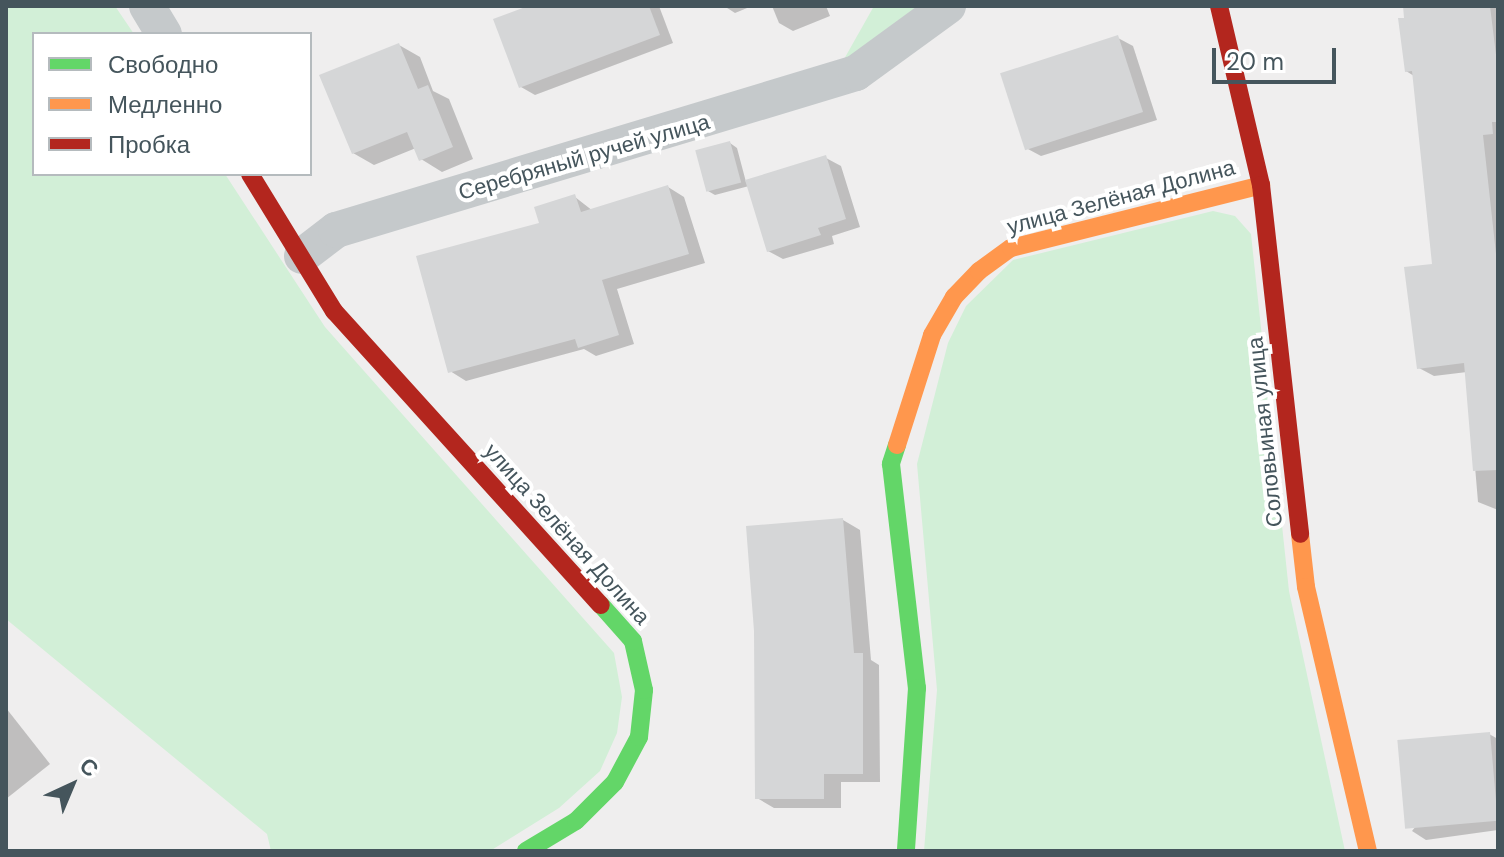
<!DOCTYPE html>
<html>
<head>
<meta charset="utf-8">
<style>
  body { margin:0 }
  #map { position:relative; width:1504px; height:857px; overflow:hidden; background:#efeeee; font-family:"DM Sans",sans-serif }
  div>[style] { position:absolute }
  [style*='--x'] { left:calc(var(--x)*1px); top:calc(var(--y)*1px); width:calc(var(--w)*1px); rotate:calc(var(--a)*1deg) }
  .green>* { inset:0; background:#d2efd7 }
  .shadow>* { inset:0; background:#0003 }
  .building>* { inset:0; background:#d5d6d7; transform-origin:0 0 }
  .street>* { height:36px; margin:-18px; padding:0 18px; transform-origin:18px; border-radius:18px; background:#c5c9cb }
  .fast>* { height:18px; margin:-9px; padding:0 9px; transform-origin:9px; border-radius:9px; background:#63d668 }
  .slow>* { height:18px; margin:-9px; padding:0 9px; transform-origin:9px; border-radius:9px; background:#ff974d }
  .jam>* { height:18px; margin:-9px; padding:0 9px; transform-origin:9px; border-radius:9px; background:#b3261e }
  span { translate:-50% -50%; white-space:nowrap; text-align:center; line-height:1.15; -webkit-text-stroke:8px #fff; paint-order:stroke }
  .street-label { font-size:22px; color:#45555c }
  .frame { position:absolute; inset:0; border:8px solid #45555c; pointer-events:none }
  .legend { position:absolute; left:32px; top:32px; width:280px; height:144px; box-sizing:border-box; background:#fff; border:2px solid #b5bbbe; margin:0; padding:10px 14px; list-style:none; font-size:24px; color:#45555c }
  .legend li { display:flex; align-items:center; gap:16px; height:40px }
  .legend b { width:40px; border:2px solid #b5bbbe }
  .north { position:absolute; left:32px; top:745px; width:80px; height:80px; -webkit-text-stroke:6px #fff; paint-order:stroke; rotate:44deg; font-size:22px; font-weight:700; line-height:32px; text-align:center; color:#45555c }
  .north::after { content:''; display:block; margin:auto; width:28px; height:36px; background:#45555c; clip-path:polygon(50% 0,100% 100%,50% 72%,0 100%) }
  .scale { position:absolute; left:1212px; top:48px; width:124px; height:36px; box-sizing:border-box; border:4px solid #45555c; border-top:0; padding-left:10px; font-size:24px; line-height:28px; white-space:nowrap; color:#45555c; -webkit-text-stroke:6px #fff; paint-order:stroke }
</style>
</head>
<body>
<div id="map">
  <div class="green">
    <div style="clip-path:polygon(6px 6px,115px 6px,134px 34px,34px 34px,34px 174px,225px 174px,325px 327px,614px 653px,622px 697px,617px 733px,600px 771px,559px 808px,490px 851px,271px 851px,267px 834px,6px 619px)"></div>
    <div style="clip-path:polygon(874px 6px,918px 6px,843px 61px)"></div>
    <div style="clip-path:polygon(1213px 211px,1235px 216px,1251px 234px,1289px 591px,1345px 851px,924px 851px,937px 690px,917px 464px,948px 343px,966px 306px,1013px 260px)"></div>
  </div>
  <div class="shadow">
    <div style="clip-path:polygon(534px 6px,659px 6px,673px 43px,535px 95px,521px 87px)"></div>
    <div style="clip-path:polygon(724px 6px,752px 6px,735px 13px)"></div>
    <div style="clip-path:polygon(772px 6px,826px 6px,830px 16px,793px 31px,779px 23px)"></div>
    <div style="clip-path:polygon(1405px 6px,1498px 6px,1498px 510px,1478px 502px,1467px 372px,1434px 376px,1419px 368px,1434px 266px,1414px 76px,1406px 71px)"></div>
    <div style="clip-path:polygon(1118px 38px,1133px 46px,1157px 120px,1041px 156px,1026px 148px)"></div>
    <div style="clip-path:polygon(399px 45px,420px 57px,433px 91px,449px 99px,473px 159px,442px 172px,421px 159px,416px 148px,374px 165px,353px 153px)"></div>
    <div style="clip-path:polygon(730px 143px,737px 148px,746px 182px,826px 158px,841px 166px,860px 227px,832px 236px,834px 244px,783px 259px,768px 251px,749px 186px,715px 195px,708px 191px)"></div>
    <div style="clip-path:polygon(668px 187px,684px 197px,705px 263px,617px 289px,634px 344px,596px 356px,584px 349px,466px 381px,450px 371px,542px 224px,575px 197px,593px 211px)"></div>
    <div style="clip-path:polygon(843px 520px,860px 530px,871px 660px,879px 665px,880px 782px,841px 782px,841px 808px,774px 808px,757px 798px)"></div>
    <div style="clip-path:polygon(6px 708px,50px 764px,6px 799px)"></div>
    <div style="clip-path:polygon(1489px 734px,1498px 739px,1498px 830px,1426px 840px,1412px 831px)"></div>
  </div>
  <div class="building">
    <div style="clip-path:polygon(528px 6px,649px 6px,660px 35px,519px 88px,493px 19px)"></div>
    <div style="clip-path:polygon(1403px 6px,1490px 6px,1498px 71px,1498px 122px,1492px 122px,1493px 134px,1483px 135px,1498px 272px,1498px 470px,1473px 471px,1464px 363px,1417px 369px,1404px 267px,1432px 264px,1412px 71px,1405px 72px,1398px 18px,1404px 18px)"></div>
    <div style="left:1118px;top:35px;width:81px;height:124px;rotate:72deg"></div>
    <div style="clip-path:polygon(399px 43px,418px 89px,428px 85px,453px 147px,419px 161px,407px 132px,352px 154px,319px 75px)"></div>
    <div style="left:730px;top:141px;width:43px;height:36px;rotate:75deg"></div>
    <div style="clip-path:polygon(826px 155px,846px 219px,818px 228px,821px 235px,767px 252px,745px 180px)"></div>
    <div style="clip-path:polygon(668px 185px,689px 254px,602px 280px,619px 335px,578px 348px,575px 339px,448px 373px,416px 256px,539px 223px,534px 207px,575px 194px,581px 212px)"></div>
    <div style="clip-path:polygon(843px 518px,854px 653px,863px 653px,863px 774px,824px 774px,824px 799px,755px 799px,754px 631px,746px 526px)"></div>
    <div style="left:1490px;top:732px;width:89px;height:93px;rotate:85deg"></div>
  </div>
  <div class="street">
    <div style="--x:147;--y:6;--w:33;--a:59"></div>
    <div style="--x:302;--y:256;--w:43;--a:-37.4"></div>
    <div style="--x:336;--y:230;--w:543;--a:-16.8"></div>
    <div style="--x:856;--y:73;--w:114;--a:-36.1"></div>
  </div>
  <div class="fast">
    <div style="--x:897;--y:445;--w:20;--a:108"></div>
    <div style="--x:891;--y:464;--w:226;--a:83.4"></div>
    <div style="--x:917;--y:688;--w:163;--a:93.9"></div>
    <div style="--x:526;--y:851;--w:58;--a:-31"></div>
    <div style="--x:576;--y:821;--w:55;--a:-45"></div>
    <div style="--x:615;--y:782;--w:51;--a:-61.9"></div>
    <div style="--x:639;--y:737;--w:47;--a:-83.9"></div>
    <div style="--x:644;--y:690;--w:50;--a:-102.7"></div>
    <div style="--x:633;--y:641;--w:48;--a:-131.6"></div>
  </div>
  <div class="slow">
    <div style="--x:897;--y:445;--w:115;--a:-72.3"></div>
    <div style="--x:932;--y:335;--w:44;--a:-59.9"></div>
    <div style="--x:954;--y:297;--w:36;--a:-46"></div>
    <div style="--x:979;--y:271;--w:39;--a:-36"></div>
    <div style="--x:1011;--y:248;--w:258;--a:-14.1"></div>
    <div style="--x:1300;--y:534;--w:53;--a:83.5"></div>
    <div style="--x:1306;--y:587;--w:271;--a:76.8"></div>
  </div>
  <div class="jam">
    <div style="--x:1219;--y:6;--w:184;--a:76.8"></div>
    <div style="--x:1261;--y:185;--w:351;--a:83.6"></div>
    <div style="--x:250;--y:174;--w:161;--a:58.5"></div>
    <div style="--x:334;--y:311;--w:397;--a:47.8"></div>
  </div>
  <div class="street-label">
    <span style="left:584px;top:157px;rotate:-16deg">Серебряный ручей улица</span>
    <span style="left:1121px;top:197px;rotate:-15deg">улица Зелёная Долина</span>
    <span style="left:1265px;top:432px;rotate:-96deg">Соловьиная улица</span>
    <span style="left:567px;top:534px;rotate:48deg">улица Зелёная Долина</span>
  </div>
  <div class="frame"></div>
  <ul class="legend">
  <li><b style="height:10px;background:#63d668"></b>Свободно</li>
  <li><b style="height:10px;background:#ff974d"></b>Медленно</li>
  <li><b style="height:10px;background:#b3261e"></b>Пробка</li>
  </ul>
  <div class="north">С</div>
  <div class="scale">20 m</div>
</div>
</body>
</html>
